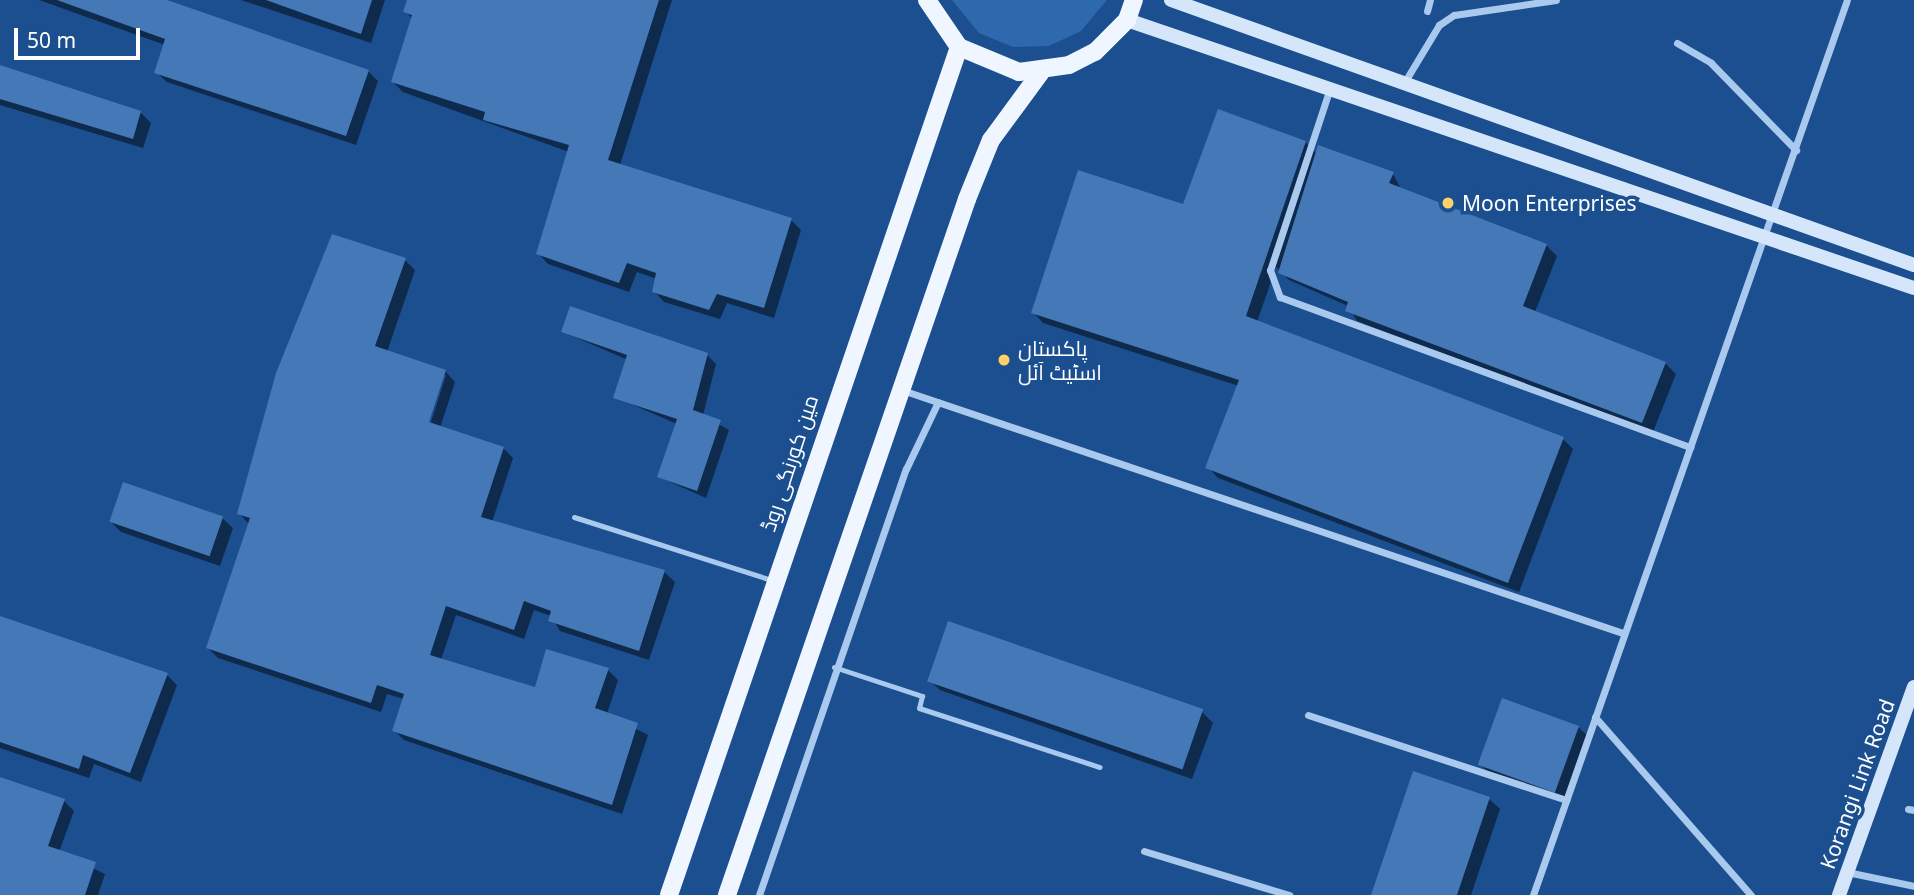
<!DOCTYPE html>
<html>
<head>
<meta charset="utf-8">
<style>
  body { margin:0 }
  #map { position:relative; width:1914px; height:895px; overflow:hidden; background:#1b4f8f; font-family:"Noto Sans",Cairo,sans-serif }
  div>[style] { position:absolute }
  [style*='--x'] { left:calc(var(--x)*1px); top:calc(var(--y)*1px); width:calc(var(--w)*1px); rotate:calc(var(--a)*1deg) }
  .green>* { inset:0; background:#2e69ad }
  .shadow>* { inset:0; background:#0007 }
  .building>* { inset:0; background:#4478b7; transform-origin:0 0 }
  .lane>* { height:5px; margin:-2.5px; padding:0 2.5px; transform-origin:2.5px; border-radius:2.5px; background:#a9c9ee }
  .street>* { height:7px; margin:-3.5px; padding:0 3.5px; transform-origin:3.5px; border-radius:3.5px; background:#a9c9ee }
  .secondary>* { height:14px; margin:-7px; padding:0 7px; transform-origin:7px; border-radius:7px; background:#d6e6fa }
  .primary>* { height:18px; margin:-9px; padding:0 9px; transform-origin:9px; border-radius:9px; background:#f0f6ff }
  .dots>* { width:19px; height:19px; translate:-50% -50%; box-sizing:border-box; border:4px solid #1b4f8f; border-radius:50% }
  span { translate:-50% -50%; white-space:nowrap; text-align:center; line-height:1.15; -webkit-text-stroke:7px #1b4f8f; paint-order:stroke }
  .poi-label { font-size:21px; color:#fff }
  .left { translate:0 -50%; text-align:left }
  .street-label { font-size:21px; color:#fff }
  .scale { position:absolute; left:14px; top:28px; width:126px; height:32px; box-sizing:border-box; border:4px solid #fff; border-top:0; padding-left:9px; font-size:21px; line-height:24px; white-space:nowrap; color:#fff; -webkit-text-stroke:5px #1b4f8f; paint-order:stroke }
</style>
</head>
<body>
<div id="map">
  <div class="green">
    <div style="clip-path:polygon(952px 0,1107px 0,1081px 31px,1049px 46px,1013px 47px,979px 33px)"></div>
  </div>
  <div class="shadow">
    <div style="clip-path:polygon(39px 0,162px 0,368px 71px,378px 81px,356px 145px,167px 82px,156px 72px,165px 45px)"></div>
    <div style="clip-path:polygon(241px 0,385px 0,371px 43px)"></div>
    <div style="clip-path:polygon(409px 0,672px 0,620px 165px,791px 220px,801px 230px,774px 318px,727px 303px,720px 319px,664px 302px,654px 291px,657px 279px,637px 272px,629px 292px,548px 264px,538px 253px,569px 152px,403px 92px,393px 82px,413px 19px,405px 11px)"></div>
    <div style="clip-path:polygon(0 67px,141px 113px,151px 123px,143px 148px,0 105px)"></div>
    <div style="clip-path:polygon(1305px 142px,1317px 154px,1393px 174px,1401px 189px,1546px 245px,1557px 256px,1535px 312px,1665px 363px,1676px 374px,1653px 432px,1357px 321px,1348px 306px,1289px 280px,1276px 267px,1257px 322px,1563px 439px,1573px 449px,1519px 592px,1218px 478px,1208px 467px,1239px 386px,1043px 323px,1033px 312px,1184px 206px)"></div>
    <div style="clip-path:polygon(evenodd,405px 260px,415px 270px,387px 352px,445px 371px,455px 382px,440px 428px,503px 448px,513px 458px,492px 522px,664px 572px,675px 582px,649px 660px,560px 631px,551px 616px,534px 610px,524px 639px,456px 615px,441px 660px,536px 689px,608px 670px,618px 680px,607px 714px,648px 735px,622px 814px,404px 740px,394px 730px,404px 699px,387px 694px,381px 712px,218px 658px,208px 648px,249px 524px,239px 513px,405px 260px,443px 375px,446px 375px,428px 431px,425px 430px,443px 375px)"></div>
    <div style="clip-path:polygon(563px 332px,707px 355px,716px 364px,703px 415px,729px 430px,706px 498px,659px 477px,677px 424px,615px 397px,628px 360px)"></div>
    <div style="clip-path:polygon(124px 484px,222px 518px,233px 528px,220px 566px,121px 532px,111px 522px)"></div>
    <div style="clip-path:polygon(0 619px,167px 675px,177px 685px,141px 782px,94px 764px,89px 778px,0 748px)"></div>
    <div style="clip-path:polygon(929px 680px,1202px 712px,1213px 723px,1192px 779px,940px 690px)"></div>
    <div style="clip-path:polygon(1578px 727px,1589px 737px,1566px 799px,1490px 774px,1480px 764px)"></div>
    <div style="clip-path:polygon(0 779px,64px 801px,74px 811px,59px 852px,105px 874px,98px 895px,0 895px)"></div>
    <div style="clip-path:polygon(1489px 799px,1500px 809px,1471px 895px,1372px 895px)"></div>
  </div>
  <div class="building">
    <div style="clip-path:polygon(57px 0,167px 0,369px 70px,346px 136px,154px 73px,165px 39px)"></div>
    <div style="clip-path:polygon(266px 0,372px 0,361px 34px)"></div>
    <div style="clip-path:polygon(407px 0,659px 0,608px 160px,792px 218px,764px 308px,717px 294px,709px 310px,652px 292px,656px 273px,627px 263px,619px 283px,536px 254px,569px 145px,483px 120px,485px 112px,391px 82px,412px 15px,403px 12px)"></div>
    <div style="clip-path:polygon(0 65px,141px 111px,133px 139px,0 99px)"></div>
    <div style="clip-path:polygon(1218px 109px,1306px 141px,1246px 316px,1564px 437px,1508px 583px,1205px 468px,1239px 380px,1031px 313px,1078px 170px,1183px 204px)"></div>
    <div style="clip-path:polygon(1318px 145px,1394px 172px,1389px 183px,1547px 244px,1523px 306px,1666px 362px,1642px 423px,1345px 311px,1348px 302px,1278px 273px)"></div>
    <div style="clip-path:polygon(332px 234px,406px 258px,375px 346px,446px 370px,429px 422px,504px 447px,481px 517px,665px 570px,639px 651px,548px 621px,551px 611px,524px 601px,514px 630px,446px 606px,430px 655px,535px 687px,546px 649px,609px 668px,595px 708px,638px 723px,612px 805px,392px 731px,404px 694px,377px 685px,371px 703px,206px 648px,250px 518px,237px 514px,276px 373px)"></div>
    <div style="clip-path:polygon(570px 306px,708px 353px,693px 410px,721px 420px,697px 491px,657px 477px,677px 419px,613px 398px,627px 355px,561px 332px)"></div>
    <div style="left:123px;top:482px;width:106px;height:42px;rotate:19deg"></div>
    <div style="clip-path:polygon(0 616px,168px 673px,130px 773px,83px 755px,79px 769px,0 742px)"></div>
    <div style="left:948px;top:621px;width:270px;height:64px;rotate:19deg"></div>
    <div style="left:1502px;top:698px;width:82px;height:71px;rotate:20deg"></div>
    <div style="clip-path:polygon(1413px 771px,1490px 797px,1457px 895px,1371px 895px)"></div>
    <div style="clip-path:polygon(0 777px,65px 799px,48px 846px,96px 862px,85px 895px,0 895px)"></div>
  </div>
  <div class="lane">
    <div style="--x:574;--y:517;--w:210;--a:17.7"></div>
    <div style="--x:834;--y:667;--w:93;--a:18.2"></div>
    <div style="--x:922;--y:696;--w:12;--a:104"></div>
    <div style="--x:919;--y:708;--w:190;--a:18.1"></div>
  </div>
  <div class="street">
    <div style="--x:1427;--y:11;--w:11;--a:-75"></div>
    <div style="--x:1677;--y:43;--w:39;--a:30"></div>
    <div style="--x:1711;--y:63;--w:122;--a:45.7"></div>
    <div style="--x:1404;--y:83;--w:68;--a:-58.9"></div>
    <div style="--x:1439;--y:25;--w:18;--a:-34"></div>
    <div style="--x:1454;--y:15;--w:103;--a:-8.4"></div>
    <div style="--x:1330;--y:88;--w:192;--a:108.2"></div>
    <div style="--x:1270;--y:270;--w:29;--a:70"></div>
    <div style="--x:1280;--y:297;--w:437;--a:20.1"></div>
    <div style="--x:902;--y:390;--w:761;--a:18.63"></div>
    <div style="--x:1308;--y:715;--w:272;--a:18.2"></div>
    <div style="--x:1595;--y:717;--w:237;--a:48.8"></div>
    <div style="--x:1908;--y:809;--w:6;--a:9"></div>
    <div style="--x:1144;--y:851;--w:152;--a:16.9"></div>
    <div style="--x:1847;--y:872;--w:68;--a:11.8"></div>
    <div style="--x:759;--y:895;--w:451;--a:-71"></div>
    <div style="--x:906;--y:469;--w:74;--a:-64.5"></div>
    <div style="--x:1533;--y:895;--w:948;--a:-70.67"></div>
  </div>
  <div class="secondary">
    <div style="--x:1171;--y:0;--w:789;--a:19.63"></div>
    <div style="--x:1127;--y:20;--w:831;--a:18.81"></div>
    <div style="--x:1839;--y:895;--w:221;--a:-70.2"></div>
  </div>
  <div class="primary">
    <div style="--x:927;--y:0;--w:57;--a:55.8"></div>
    <div style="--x:959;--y:47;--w:65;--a:22.6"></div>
    <div style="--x:1019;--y:72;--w:50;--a:-8"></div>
    <div style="--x:1069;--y:65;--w:29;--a:-27"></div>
    <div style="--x:1095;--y:52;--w:45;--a:-45"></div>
    <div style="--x:1127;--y:20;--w:21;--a:-71"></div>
    <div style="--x:669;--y:895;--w:896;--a:-71.12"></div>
    <div style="--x:727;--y:895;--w:736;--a:-70.97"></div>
    <div style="--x:967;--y:199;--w:64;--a:-67.9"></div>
    <div style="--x:991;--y:140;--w:84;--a:-53.7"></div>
  </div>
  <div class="dots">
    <div style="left:1448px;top:203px;background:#ffd166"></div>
    <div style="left:1004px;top:360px;background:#ffd166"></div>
  </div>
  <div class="poi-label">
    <span class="left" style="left:1462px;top:203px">Moon Enterprises</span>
    <span class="left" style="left:1018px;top:360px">پاکستان<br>اسٹیٹ آئل</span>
  </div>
  <div class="street-label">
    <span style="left:789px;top:463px;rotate:-72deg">مین کورنگی روڈ</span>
    <span style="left:1857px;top:784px;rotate:-70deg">Korangi Link Road</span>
  </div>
  <div class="scale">50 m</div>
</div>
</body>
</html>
